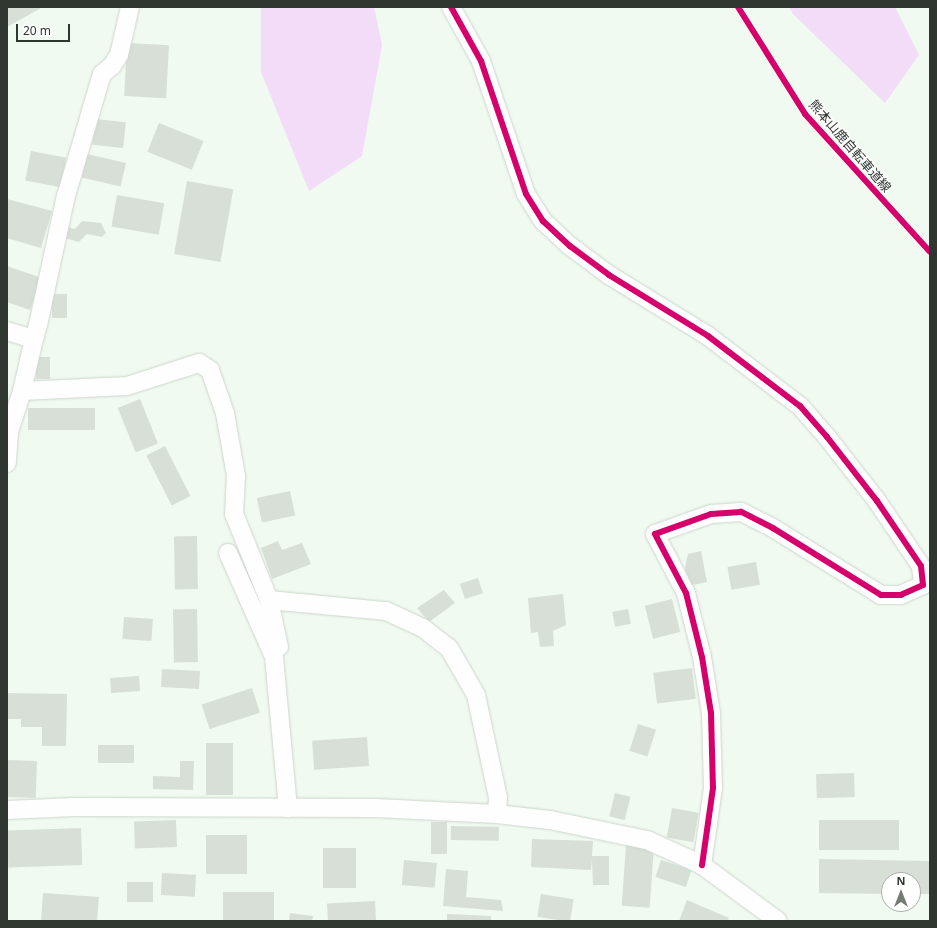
<!DOCTYPE html>
<html>
<head>
<meta charset="utf-8">
<style>
  body { margin:0 }
  #map { position:relative; width:937px; height:928px; overflow:hidden; background:#f0faf0; font-family:"Noto Sans","Noto Sans JP",sans-serif }
  div>[style] { position:absolute }
  [style*='--x'] { left:calc(var(--x)*1px); top:calc(var(--y)*1px); width:calc(var(--w)*1px); rotate:calc(var(--a)*1deg) }
  .green>* { inset:0; background:#f2dcf7 }
  .building>* { inset:0; background:#d7dfd7; transform-origin:0 0 }
  .roads { filter:drop-shadow(0 0 1px #cdd5cc) drop-shadow(0 0 1px #cdd5cc) }
  .minor>* { height:18px; margin:-9px; padding:0 9px; transform-origin:9px; border-radius:9px; background:#fdfefd }
  .cycleway>* { height:6px; margin:-3px; padding:0 3px; transform-origin:3px; border-radius:3px; background:#d6006c }
  span { translate:-50% -50%; white-space:nowrap; text-align:center; line-height:1.15; -webkit-text-stroke:3px #fff; paint-order:stroke }
  .street-label { font-size:13px; color:#2f362f }
  .frame { position:absolute; inset:0; border:8px solid #2f362f; pointer-events:none }
  .north { position:absolute; left:881px; top:872px; width:40px; height:40px; box-sizing:border-box; background:#fff; border:1px solid #acafac; border-radius:50%; rotate:0deg; font-size:11px; font-weight:700; line-height:16px; text-align:center; color:#2f362f }
  .north::after { content:''; display:block; margin:auto; width:14px; height:18px; background:#737b73; clip-path:polygon(50% 0,100% 100%,50% 72%,0 100%) }
  .scale { position:absolute; left:16px; top:24px; width:54px; height:18px; box-sizing:border-box; border:2px solid #2f362f; border-top:0; padding-left:5px; font-size:12px; line-height:14px; white-space:nowrap; color:#2f362f; -webkit-text-stroke:3px #fff; paint-order:stroke }
</style>
</head>
<body>
<div id="map">
  <div class="green">
    <div style="clip-path:polygon(261px 7px,374px 7px,382px 45px,362px 156px,309px 191px,261px 72px)"></div>
    <div style="clip-path:polygon(789px 7px,895px 7px,919px 55px,885px 103px,793px 14px)"></div>
  </div>
  <div class="building">
    <div style="clip-path:polygon(7px 7px,43px 7px,7px 27px)"></div>
    <div style="left:127px;top:43px;width:42px;height:53px;rotate:3deg"></div>
    <div style="left:95px;top:119px;width:31px;height:26px;rotate:6deg"></div>
    <div style="left:159px;top:123px;width:48px;height:31px;rotate:22deg"></div>
    <div style="left:31px;top:151px;width:36px;height:30px;rotate:11deg"></div>
    <div style="left:87px;top:154px;width:40px;height:24px;rotate:13deg"></div>
    <div style="left:187px;top:181px;width:47px;height:74px;rotate:10deg"></div>
    <div style="left:117px;top:195px;width:48px;height:32px;rotate:10deg"></div>
    <div style="clip-path:polygon(7px 199px,52px 211px,41px 248px,7px 238px)"></div>
    <div style="clip-path:polygon(82px 221px,101px 223px,106px 233px,102px 237px,87px 234px,79px 242px,61px 237px,64px 226px,75px 229px)"></div>
    <div style="clip-path:polygon(7px 266px,42px 278px,30px 310px,7px 302px)"></div>
    <div style="left:52px;top:294px;width:15px;height:24px"></div>
    <div style="left:36px;top:357px;width:14px;height:22px"></div>
    <div style="left:140px;top:399px;width:48px;height:24px;rotate:68deg"></div>
    <div style="left:28px;top:408px;width:67px;height:22px"></div>
    <div style="left:165px;top:446px;width:56px;height:21px;rotate:63deg"></div>
    <div style="left:290px;top:491px;width:25px;height:34px;rotate:78deg"></div>
    <div style="left:197px;top:536px;width:53px;height:23px;rotate:89deg"></div>
    <div style="clip-path:polygon(278px 541px,282px 550px,302px 543px,311px 564px,272px 579px,261px 548px)"></div>
    <div style="clip-path:polygon(701px 551px,707px 582px,688px 586px,685px 568px,688px 554px)"></div>
    <div style="left:756px;top:562px;width:23px;height:29px;rotate:80deg"></div>
    <div style="left:478px;top:578px;width:16px;height:19px;rotate:72deg"></div>
    <div style="clip-path:polygon(444px 590px,455px 603px,429px 622px,417px 608px)"></div>
    <div style="clip-path:polygon(563px 594px,566px 625px,553px 631px,554px 646px,540px 647px,538px 632px,531px 633px,528px 598px)"></div>
    <div style="left:672px;top:599px;width:34px;height:28px;rotate:76deg"></div>
    <div style="left:197px;top:609px;width:53px;height:24px;rotate:89deg"></div>
    <div style="left:628px;top:609px;width:15px;height:16px;rotate:79deg"></div>
    <div style="left:124px;top:617px;width:29px;height:22px;rotate:4deg"></div>
    <div style="left:692px;top:668px;width:31px;height:39px;rotate:83deg"></div>
    <div style="left:162px;top:669px;width:38px;height:18px;rotate:3deg"></div>
    <div style="left:139px;top:676px;width:15px;height:29px;rotate:86deg"></div>
    <div style="left:252px;top:688px;width:26px;height:53px;rotate:72deg"></div>
    <div style="clip-path:polygon(7px 693px,67px 694px,66px 746px,42px 746px,42px 727px,21px 727px,21px 719px,7px 719px)"></div>
    <div style="left:638px;top:724px;width:19px;height:28px;rotate:18deg"></div>
    <div style="left:367px;top:737px;width:29px;height:55px;rotate:86deg"></div>
    <div style="left:206px;top:743px;width:27px;height:52px"></div>
    <div style="left:134px;top:745px;width:18px;height:36px;rotate:90deg"></div>
    <div style="left:7px;top:760px;width:30px;height:37px;rotate:2deg"></div>
    <div style="clip-path:polygon(180px 761px,194px 761px,193px 790px,153px 789px,153px 776px,180px 777px)"></div>
    <div style="left:854px;top:773px;width:24px;height:38px;rotate:88deg"></div>
    <div style="left:615px;top:793px;width:16px;height:24px;rotate:14deg"></div>
    <div style="left:672px;top:808px;width:27px;height:30px;rotate:10deg"></div>
    <div style="left:176px;top:820px;width:27px;height:42px;rotate:88deg"></div>
    <div style="left:819px;top:820px;width:80px;height:30px"></div>
    <div style="left:431px;top:822px;width:16px;height:32px"></div>
    <div style="left:451px;top:826px;width:48px;height:14px;rotate:1deg"></div>
    <div style="left:81px;top:828px;width:37px;height:74px;rotate:88deg"></div>
    <div style="left:206px;top:835px;width:41px;height:39px"></div>
    <div style="clip-path:polygon(532px 839px,593px 841px,592px 856px,609px 856px,609px 885px,593px 885px,592px 859px,591px 870px,531px 867px)"></div>
    <div style="left:626px;top:845px;width:28px;height:61px;rotate:4deg"></div>
    <div style="left:323px;top:848px;width:33px;height:40px"></div>
    <div style="clip-path:polygon(819px 859px,930px 861px,930px 894px,913px 894px,913px 880px,889px 880px,889px 894px,819px 893px)"></div>
    <div style="left:404px;top:860px;width:33px;height:25px;rotate:5deg"></div>
    <div style="left:661px;top:860px;width:32px;height:18px;rotate:18deg"></div>
    <div style="clip-path:polygon(446px 869px,468px 871px,466px 897px,501px 900px,503px 911px,443px 906px)"></div>
    <div style="left:162px;top:873px;width:34px;height:22px;rotate:3deg"></div>
    <div style="left:127px;top:882px;width:26px;height:20px"></div>
    <div style="left:223px;top:892px;width:51px;height:29px"></div>
    <div style="clip-path:polygon(43px 893px,99px 897px,97px 921px,41px 921px)"></div>
    <div style="left:541px;top:894px;width:33px;height:23px;rotate:9deg"></div>
    <div style="clip-path:polygon(687px 900px,729px 918px,727px 921px,679px 921px)"></div>
    <div style="left:375px;top:901px;width:20px;height:48px;rotate:87deg"></div>
    <div style="clip-path:polygon(290px 913px,313px 916px,312px 921px,289px 921px)"></div>
    <div style="clip-path:polygon(447px 914px,491px 916px,491px 921px,447px 921px)"></div>
  </div>
  <div class="roads">
    <div class="minor">
      <div style="--x:451;--y:7;--w:62;--a:60.9"></div>
      <div style="--x:481;--y:61;--w:140;--a:71.3"></div>
      <div style="--x:526;--y:194;--w:32;--a:58"></div>
      <div style="--x:543;--y:221;--w:37;--a:43"></div>
      <div style="--x:570;--y:246;--w:49;--a:36.6"></div>
      <div style="--x:609;--y:275;--w:116;--a:31.6"></div>
      <div style="--x:708;--y:336;--w:116;--a:37.3"></div>
      <div style="--x:800;--y:406;--w:41;--a:48.9"></div>
      <div style="--x:827;--y:437;--w:81;--a:52"></div>
      <div style="--x:877;--y:501;--w:78;--a:55.9"></div>
      <div style="--x:921;--y:566;--w:19;--a:84"></div>
      <div style="--x:923;--y:585;--w:24;--a:156"></div>
      <div style="--x:901;--y:595;--w:20;--a:180"></div>
      <div style="--x:881;--y:595;--w:127;--a:-148.2"></div>
      <div style="--x:773;--y:528;--w:36;--a:-153"></div>
      <div style="--x:741;--y:512;--w:30;--a:176"></div>
      <div style="--x:711;--y:514;--w:59;--a:160.3"></div>
      <div style="--x:655;--y:534;--w:67;--a:62.3"></div>
      <div style="--x:686;--y:593;--w:66;--a:76"></div>
      <div style="--x:702;--y:657;--w:57;--a:80.9"></div>
      <div style="--x:711;--y:713;--w:75;--a:88.5"></div>
      <div style="--x:713;--y:788;--w:78;--a:98.1"></div>
      <div style="--x:7;--y:331;--w:28;--a:17"></div>
      <div style="--x:34;--y:339;--w:53;--a:103"></div>
      <div style="--x:22;--y:391;--w:43;--a:107.6"></div>
      <div style="--x:9;--y:432;--w:31;--a:94"></div>
      <div style="--x:34;--y:339;--w:15;--a:-74"></div>
      <div style="--x:38;--y:325;--w:132;--a:-77.8"></div>
      <div style="--x:66;--y:196;--w:127;--a:-73.6"></div>
      <div style="--x:102;--y:74;--w:13;--a:-39"></div>
      <div style="--x:112;--y:66;--w:13;--a:-58"></div>
      <div style="--x:119;--y:55;--w:49;--a:-77.1"></div>
      <div style="--x:22;--y:391;--w:105;--a:-2.7"></div>
      <div style="--x:127;--y:386;--w:76;--a:-17.7"></div>
      <div style="--x:199;--y:363;--w:13;--a:32"></div>
      <div style="--x:210;--y:370;--w:46;--a:70.8"></div>
      <div style="--x:225;--y:413;--w:64;--a:80.1"></div>
      <div style="--x:236;--y:476;--w:38;--a:93"></div>
      <div style="--x:234;--y:514;--w:93;--a:67.9"></div>
      <div style="--x:269;--y:600;--w:118;--a:5.4"></div>
      <div style="--x:386;--y:611;--w:41;--a:24.7"></div>
      <div style="--x:423;--y:628;--w:33;--a:38"></div>
      <div style="--x:449;--y:648;--w:54;--a:60.1"></div>
      <div style="--x:476;--y:695;--w:105;--a:77.9"></div>
      <div style="--x:498;--y:798;--w:16;--a:94"></div>
      <div style="--x:228;--y:553;--w:114;--a:66.1"></div>
      <div style="--x:274;--y:657;--w:152;--a:84.7"></div>
      <div style="--x:269;--y:600;--w:48;--a:78"></div>
      <div style="--x:7;--y:810;--w:67;--a:-2.6"></div>
      <div style="--x:74;--y:807;--w:302;--a:0.2"></div>
      <div style="--x:376;--y:808;--w:121;--a:2.8"></div>
      <div style="--x:497;--y:814;--w:53;--a:6.5"></div>
      <div style="--x:550;--y:820;--w:99;--a:11.7"></div>
      <div style="--x:647;--y:840;--w:60;--a:24.4"></div>
      <div style="--x:702;--y:865;--w:94;--a:36.4"></div>
    </div>
  </div>
  <div class="cycleway">
    <div style="--x:451;--y:7;--w:62;--a:60.9"></div>
    <div style="--x:481;--y:61;--w:140;--a:71.3"></div>
    <div style="--x:526;--y:194;--w:32;--a:58"></div>
    <div style="--x:543;--y:221;--w:37;--a:43"></div>
    <div style="--x:570;--y:246;--w:49;--a:36.6"></div>
    <div style="--x:609;--y:275;--w:116;--a:31.6"></div>
    <div style="--x:708;--y:336;--w:116;--a:37.3"></div>
    <div style="--x:800;--y:406;--w:41;--a:48.9"></div>
    <div style="--x:827;--y:437;--w:81;--a:52"></div>
    <div style="--x:877;--y:501;--w:78;--a:55.9"></div>
    <div style="--x:921;--y:566;--w:19;--a:84"></div>
    <div style="--x:923;--y:585;--w:24;--a:156"></div>
    <div style="--x:901;--y:595;--w:20;--a:180"></div>
    <div style="--x:881;--y:595;--w:127;--a:-148.2"></div>
    <div style="--x:773;--y:528;--w:36;--a:-153"></div>
    <div style="--x:741;--y:512;--w:30;--a:176"></div>
    <div style="--x:711;--y:514;--w:59;--a:160.3"></div>
    <div style="--x:655;--y:534;--w:67;--a:62.3"></div>
    <div style="--x:686;--y:593;--w:66;--a:76"></div>
    <div style="--x:702;--y:657;--w:57;--a:80.9"></div>
    <div style="--x:711;--y:713;--w:75;--a:88.5"></div>
    <div style="--x:713;--y:788;--w:78;--a:98.1"></div>
    <div style="--x:738;--y:7;--w:126;--a:57.9"></div>
    <div style="--x:805;--y:114;--w:186;--a:47.8"></div>
  </div>
  <div class="street-label">
    <span style="left:850px;top:146px;rotate:49deg">熊本山鹿自転車道線</span>
  </div>
  <div class="frame"></div>
  <div class="north">N</div>
  <div class="scale">20 m</div>
</div>
</body>
</html>
